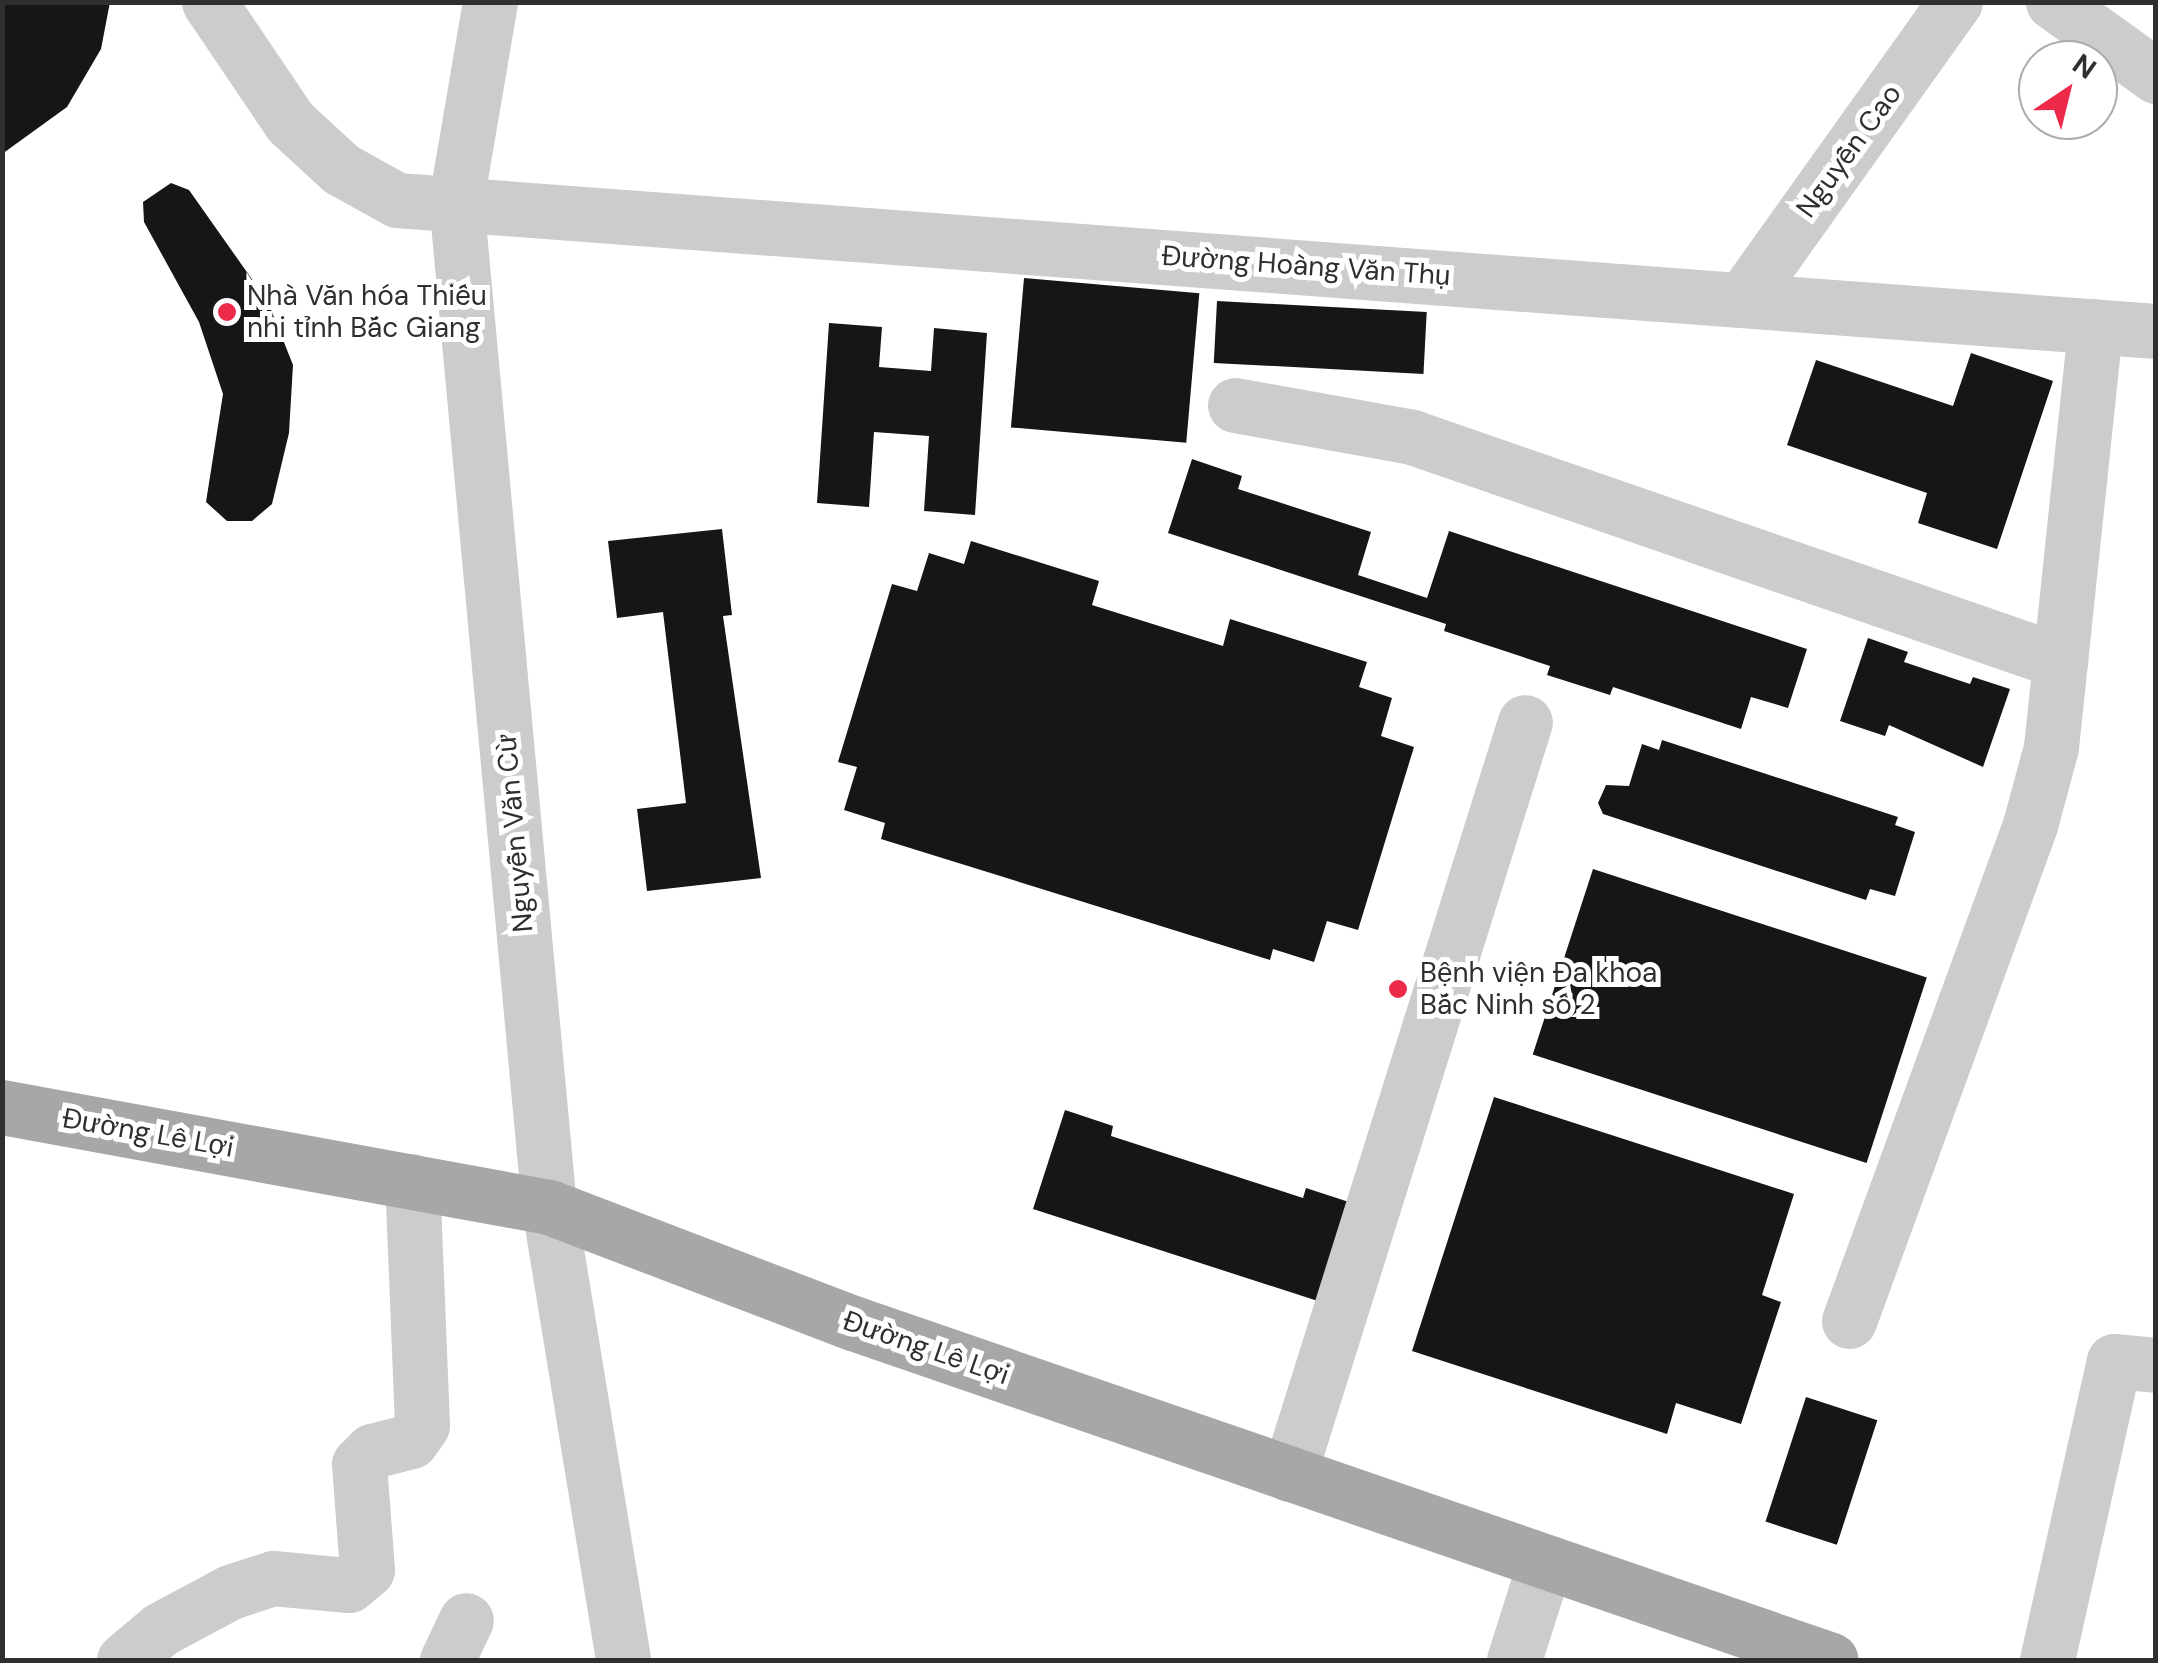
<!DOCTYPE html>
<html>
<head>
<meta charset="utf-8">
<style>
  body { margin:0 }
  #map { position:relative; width:2158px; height:1663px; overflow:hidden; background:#fff; font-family:"DM Sans",sans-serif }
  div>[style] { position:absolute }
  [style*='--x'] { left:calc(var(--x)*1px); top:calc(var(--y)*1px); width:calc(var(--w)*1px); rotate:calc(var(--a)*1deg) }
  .building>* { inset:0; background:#161616; transform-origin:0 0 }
  .minor>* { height:55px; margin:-27.5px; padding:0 27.5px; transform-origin:27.5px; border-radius:27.5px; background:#ccc }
  .major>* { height:55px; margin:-27.5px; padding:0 27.5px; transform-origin:27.5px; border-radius:27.5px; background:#a7a7a7 }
  .dots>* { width:28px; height:28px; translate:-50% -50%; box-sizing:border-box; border:5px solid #fff; border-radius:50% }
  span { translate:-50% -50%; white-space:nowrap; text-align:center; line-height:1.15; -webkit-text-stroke:10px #fff; paint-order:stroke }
  .street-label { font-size:28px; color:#2f2f2f }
  .poi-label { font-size:28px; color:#2f2f2f }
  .left { translate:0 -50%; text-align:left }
  .frame { position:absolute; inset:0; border:5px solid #2f2f2f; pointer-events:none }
  .north { position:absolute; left:2018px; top:40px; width:100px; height:100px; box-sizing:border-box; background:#fff; border:2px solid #acacac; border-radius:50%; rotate:35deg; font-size:28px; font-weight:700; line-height:40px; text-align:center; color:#2f2f2f }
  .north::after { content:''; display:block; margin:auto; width:35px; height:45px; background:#ee2a4b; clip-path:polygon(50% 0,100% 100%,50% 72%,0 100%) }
</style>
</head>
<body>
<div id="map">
  <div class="building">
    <div style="clip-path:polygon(2px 2px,110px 2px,101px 49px,67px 107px,2px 154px)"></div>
    <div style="clip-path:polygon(171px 183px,189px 190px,268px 302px,293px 365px,289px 433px,272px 504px,252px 521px,227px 521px,206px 502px,223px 394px,199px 322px,144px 222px,143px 202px)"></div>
    <div style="left:1024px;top:278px;width:176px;height:150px;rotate:5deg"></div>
    <div style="left:1217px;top:301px;width:210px;height:62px;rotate:3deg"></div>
    <div style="clip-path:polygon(829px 323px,882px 327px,879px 367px,931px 371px,934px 328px,987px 333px,975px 515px,924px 511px,929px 436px,874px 432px,869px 507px,817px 503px)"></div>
    <div style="clip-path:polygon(1971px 353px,2053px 381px,1997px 549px,1918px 523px,1927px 493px,1787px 445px,1816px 360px,1953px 406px)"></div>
    <div style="clip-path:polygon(1192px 459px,1242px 476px,1238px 489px,1371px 532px,1358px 575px,1427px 598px,1449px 531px,1807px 649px,1788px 708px,1751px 697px,1741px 729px,1613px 687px,1610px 695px,1547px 675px,1550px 666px,1444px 631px,1446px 624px,1168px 533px)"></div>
    <div style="clip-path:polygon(722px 529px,732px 615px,723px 616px,761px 878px,647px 891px,637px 809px,686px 803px,663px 612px,617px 618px,608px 541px)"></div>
    <div style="clip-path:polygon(971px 541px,1099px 581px,1092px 605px,1223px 646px,1230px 619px,1367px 662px,1359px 687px,1392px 698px,1381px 736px,1414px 747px,1358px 930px,1327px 921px,1314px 962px,1273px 949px,1270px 960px,881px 839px,885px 823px,844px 810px,857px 767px,838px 762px,892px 584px,917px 591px,929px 553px,964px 564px)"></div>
    <div style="clip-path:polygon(1868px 638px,1908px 652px,1904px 662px,1970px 684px,1973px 677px,2010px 689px,1983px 767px,1889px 725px,1885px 736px,1840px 721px)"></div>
    <div style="clip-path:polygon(1662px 740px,1898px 817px,1895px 825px,1915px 832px,1895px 896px,1870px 889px,1866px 900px,1603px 814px,1598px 803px,1606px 785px,1629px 786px,1642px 744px,1659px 750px)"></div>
    <div style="left:1593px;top:869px;width:351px;height:195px;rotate:18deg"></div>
    <div style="clip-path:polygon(1494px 1097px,1794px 1194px,1762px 1295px,1781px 1302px,1741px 1424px,1676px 1403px,1667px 1434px,1412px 1351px)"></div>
    <div style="clip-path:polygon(1065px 1110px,1113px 1126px,1111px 1136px,1303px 1198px,1306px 1188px,1355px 1204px,1324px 1303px,1033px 1209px)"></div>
    <div style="left:1806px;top:1397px;width:75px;height:131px;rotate:18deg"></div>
  </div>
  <div class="minor">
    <div style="--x:209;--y:2;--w:145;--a:56"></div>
    <div style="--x:290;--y:122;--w:69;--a:42.7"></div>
    <div style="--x:341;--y:169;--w:64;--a:29"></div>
    <div style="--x:397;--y:200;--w:1764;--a:4.26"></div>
    <div style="--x:490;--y:2;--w:202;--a:99.7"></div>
    <div style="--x:456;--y:201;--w:1010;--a:84.72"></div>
    <div style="--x:549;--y:1207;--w:459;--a:80.7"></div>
    <div style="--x:2053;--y:2;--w:127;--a:35.7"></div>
    <div style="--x:1743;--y:299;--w:365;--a:-54.5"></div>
    <div style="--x:1235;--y:405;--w:180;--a:10.2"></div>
    <div style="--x:1412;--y:437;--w:686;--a:19.07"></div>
    <div style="--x:1849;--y:1321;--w:528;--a:-69.95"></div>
    <div style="--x:2030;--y:825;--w:81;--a:-74.9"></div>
    <div style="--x:2051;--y:747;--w:423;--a:-84"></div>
    <div style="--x:1289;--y:1474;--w:788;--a:-72.58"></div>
    <div style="--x:124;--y:1660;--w:48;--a:-40"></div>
    <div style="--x:161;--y:1629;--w:78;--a:-28.2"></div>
    <div style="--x:230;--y:1592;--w:45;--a:-18"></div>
    <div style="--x:273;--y:1578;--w:76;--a:5.3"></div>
    <div style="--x:349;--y:1585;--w:23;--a:-40"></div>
    <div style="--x:367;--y:1570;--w:106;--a:-94.3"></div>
    <div style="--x:359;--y:1464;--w:18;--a:-45"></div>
    <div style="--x:372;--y:1451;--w:40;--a:-14.4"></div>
    <div style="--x:411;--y:1441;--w:19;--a:-55"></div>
    <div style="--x:422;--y:1425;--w:244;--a:-92.3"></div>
    <div style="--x:447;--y:1660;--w:44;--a:-64.6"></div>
    <div style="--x:1514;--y:1660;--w:103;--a:-72.4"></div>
    <div style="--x:2047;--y:1660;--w:306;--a:-77.4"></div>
    <div style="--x:2114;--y:1361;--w:42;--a:5.4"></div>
  </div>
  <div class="major">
    <div style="--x:2;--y:1107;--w:556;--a:10.36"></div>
    <div style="--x:549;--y:1207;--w:325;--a:20.9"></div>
    <div style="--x:853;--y:1323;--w:1034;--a:19.01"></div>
  </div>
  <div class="dots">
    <div style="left:227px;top:312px;background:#ee2a4b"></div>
    <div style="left:1398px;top:989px;background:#ee2a4b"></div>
  </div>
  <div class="street-label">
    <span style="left:1849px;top:151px;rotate:-54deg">Nguyễn Cao</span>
    <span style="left:1306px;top:266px;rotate:4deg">Đường Hoàng Văn Thụ</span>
    <span style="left:515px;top:833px;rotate:-95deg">Nguyễn Văn Cừ</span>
    <span style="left:148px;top:1133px;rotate:10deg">Đường Lê Lợi</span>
    <span style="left:926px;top:1348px;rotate:19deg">Đường Lê Lợi</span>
  </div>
  <div class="poi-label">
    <span class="left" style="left:247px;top:312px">Nhà Văn hóa Thiếu<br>nhi tỉnh Bắc Giang</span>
    <span class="left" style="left:1420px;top:989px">Bệnh viện Đa khoa<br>Bắc Ninh số 2</span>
  </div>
  <div class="frame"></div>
  <div class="north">N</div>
</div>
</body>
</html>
